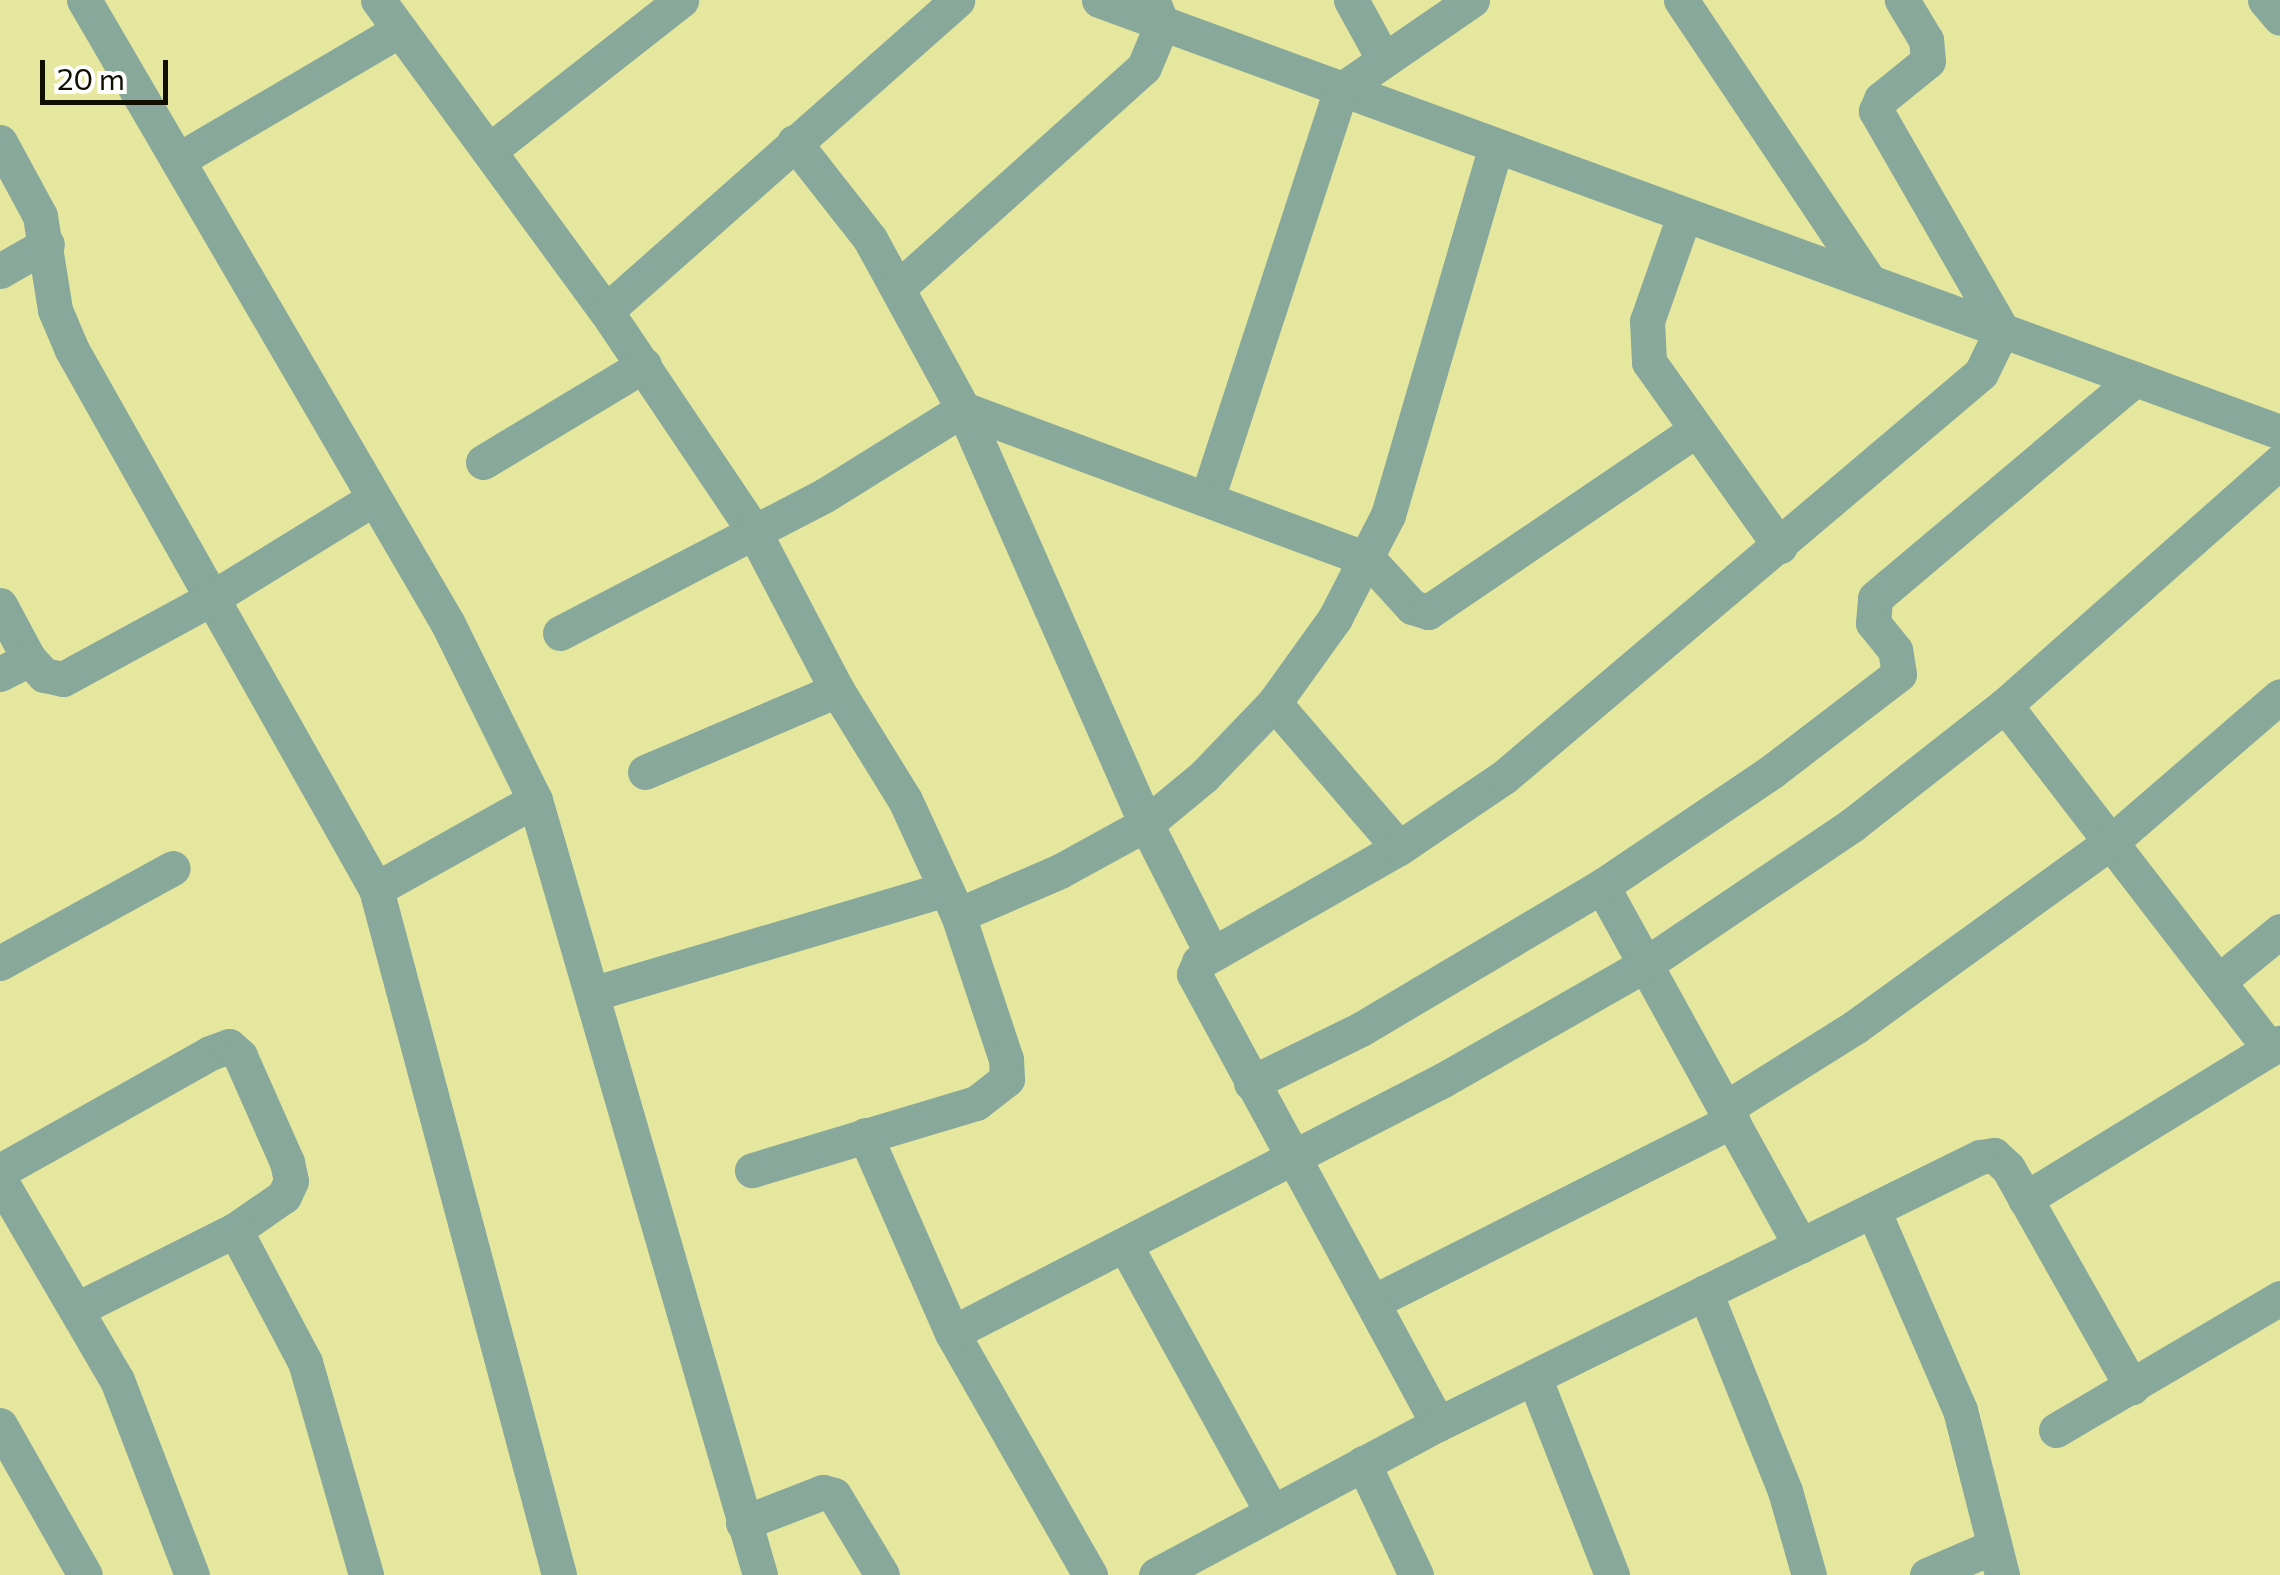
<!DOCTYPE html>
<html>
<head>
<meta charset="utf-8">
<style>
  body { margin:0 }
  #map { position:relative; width:2280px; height:1575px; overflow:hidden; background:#e6e79f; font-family:Commissioner,sans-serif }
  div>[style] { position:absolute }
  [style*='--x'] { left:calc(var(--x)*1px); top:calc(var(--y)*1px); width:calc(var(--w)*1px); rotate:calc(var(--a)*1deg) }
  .minor>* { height:35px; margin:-17.5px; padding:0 17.5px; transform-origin:17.5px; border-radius:17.5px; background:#87a89a }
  span { translate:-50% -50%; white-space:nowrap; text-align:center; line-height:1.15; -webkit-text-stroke:8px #fff; paint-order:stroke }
  .scale { position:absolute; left:40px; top:60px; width:128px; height:45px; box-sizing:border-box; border:5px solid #100f00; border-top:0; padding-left:12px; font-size:30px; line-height:35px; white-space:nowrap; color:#100f00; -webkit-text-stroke:8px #fff; paint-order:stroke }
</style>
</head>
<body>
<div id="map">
  <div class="minor">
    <div style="--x:84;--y:0;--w:722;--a:59.74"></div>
    <div style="--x:448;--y:624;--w:196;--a:63.7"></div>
    <div style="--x:535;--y:800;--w:807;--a:73.81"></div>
    <div style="--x:378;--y:0;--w:386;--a:53.8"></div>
    <div style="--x:606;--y:311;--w:262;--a:56.1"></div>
    <div style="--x:752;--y:528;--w:183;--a:62.3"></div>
    <div style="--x:837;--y:690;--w:129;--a:58.3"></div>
    <div style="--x:905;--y:800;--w:127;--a:65.3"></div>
    <div style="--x:958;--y:915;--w:152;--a:71.6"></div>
    <div style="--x:1006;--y:1059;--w:20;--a:87"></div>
    <div style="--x:1007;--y:1079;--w:39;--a:142"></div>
    <div style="--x:976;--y:1103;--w:234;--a:163.3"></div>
    <div style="--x:1099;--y:0;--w:1258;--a:20.09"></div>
    <div style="--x:1351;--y:0;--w:68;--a:61.2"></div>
    <div style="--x:1681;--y:0;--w:339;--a:56.2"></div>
    <div style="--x:2265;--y:0;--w:23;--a:50"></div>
    <div style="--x:0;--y:142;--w:84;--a:61.6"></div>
    <div style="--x:40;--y:216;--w:95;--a:80.9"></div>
    <div style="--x:55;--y:310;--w:43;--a:67"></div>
    <div style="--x:72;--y:350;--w:619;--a:60.58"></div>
    <div style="--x:376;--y:889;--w:710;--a:75.06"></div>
    <div style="--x:794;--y:142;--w:123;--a:51.9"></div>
    <div style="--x:870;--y:239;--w:194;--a:61.3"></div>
    <div style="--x:963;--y:409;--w:454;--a:66.2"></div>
    <div style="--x:1146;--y:824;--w:146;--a:63.1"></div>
    <div style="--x:490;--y:150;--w:243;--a:-38.1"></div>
    <div style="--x:178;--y:160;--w:257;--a:-30.4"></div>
    <div style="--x:1684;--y:216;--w:111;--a:109.4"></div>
    <div style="--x:1647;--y:321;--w:41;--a:87.2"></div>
    <div style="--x:1649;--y:362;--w:226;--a:54.6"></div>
    <div style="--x:0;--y:271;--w:54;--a:-29.9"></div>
    <div style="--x:899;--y:287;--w:329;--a:-41.9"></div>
    <div style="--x:1144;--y:67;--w:47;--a:-67.3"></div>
    <div style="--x:1162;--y:24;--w:22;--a:-112"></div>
    <div style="--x:606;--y:311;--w:469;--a:-41.5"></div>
    <div style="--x:483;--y:462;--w:188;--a:-31.1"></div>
    <div style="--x:1207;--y:499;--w:430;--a:-71.9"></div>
    <div style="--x:1341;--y:90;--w:159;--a:-34.5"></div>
    <div style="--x:0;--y:605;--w:61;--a:61.8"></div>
    <div style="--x:29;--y:659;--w:22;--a:47"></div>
    <div style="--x:44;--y:675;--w:19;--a:12"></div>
    <div style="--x:63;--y:679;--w:170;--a:-28.5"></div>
    <div style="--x:212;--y:598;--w:189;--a:-31.6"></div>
    <div style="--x:560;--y:633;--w:299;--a:-27.5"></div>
    <div style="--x:825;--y:495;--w:163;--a:-31.9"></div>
    <div style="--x:963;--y:409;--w:433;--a:20.4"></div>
    <div style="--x:1369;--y:560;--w:64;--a:47.5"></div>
    <div style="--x:1412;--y:607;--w:17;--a:17"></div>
    <div style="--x:1428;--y:612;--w:324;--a:-34.2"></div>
    <div style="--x:0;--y:674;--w:33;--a:-27"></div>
    <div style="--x:1274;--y:703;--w:191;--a:49.2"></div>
    <div style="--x:2005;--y:705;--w:434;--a:52.4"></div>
    <div style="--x:645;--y:772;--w:209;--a:-23.1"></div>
    <div style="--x:1602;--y:886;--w:411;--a:61.1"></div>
    <div style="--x:376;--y:889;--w:182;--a:-29.2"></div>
    <div style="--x:958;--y:915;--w:111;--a:-23.3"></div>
    <div style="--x:1060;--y:871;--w:98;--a:-28.7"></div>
    <div style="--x:1146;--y:824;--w:75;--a:-39.6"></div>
    <div style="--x:1204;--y:776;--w:101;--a:-46.2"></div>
    <div style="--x:1274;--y:703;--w:105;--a:-54.3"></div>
    <div style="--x:1335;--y:618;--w:116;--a:-62.8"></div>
    <div style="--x:1388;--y:515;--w:382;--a:-73.7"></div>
    <div style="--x:0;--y:963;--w:197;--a:-28.8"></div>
    <div style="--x:2219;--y:981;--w:79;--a:-39.3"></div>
    <div style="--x:595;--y:993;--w:366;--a:-16.5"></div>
    <div style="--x:1251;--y:1083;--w:123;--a:-26.1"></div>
    <div style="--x:1361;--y:1029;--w:280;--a:-30.7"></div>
    <div style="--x:1602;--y:886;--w:204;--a:-34"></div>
    <div style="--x:1771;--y:772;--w:161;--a:-37.4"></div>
    <div style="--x:1899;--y:674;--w:24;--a:-99"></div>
    <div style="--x:1895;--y:650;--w:35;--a:-129"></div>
    <div style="--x:1873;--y:623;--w:25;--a:-85"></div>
    <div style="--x:1875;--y:598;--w:340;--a:-40.1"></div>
    <div style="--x:1726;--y:1108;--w:152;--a:-32.1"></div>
    <div style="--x:1855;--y:1027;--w:316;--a:-35.9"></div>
    <div style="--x:2111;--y:842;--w:223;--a:-40.8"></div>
    <div style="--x:865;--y:1135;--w:216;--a:66.3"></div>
    <div style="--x:952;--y:1333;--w:279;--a:60.3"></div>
    <div style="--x:0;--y:1171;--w:241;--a:-29.3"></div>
    <div style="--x:210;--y:1053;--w:20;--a:-20"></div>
    <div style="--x:229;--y:1046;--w:15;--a:42"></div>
    <div style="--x:240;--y:1056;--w:116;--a:66.1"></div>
    <div style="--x:287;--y:1162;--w:19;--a:78"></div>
    <div style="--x:291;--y:1181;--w:17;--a:115"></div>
    <div style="--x:284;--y:1196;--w:60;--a:145.2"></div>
    <div style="--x:235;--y:1230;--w:174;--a:153.4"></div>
    <div style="--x:0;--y:1180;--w:232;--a:59.7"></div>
    <div style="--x:117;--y:1380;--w:209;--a:69"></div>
    <div style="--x:2025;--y:1199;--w:299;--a:-31.5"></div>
    <div style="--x:1873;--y:1210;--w:218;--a:66.5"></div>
    <div style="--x:1960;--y:1410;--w:170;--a:75.7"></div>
    <div style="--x:235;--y:1230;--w:149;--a:62.1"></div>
    <div style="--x:305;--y:1362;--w:222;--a:74"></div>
    <div style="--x:1125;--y:1245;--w:305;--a:61.2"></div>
    <div style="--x:1705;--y:1292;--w:214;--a:68.1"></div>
    <div style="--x:1785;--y:1491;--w:87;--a:74.1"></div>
    <div style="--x:1373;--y:1302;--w:403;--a:-26.8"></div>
    <div style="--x:952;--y:1333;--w:552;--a:-27.26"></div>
    <div style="--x:1443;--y:1080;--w:234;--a:-29.7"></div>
    <div style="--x:1646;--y:964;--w:249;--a:-34"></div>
    <div style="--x:1852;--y:825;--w:194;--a:-38.1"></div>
    <div style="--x:2005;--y:705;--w:367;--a:-41.5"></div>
    <div style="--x:1534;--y:1377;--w:213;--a:68.5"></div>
    <div style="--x:1438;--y:1424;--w:512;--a:-118.47"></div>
    <div style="--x:1194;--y:974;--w:13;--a:-67"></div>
    <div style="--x:1199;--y:962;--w:230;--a:-29.7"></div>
    <div style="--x:1399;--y:848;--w:127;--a:-34.1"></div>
    <div style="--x:1504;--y:777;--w:625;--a:-40.26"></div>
    <div style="--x:1981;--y:373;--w:48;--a:-64"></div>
    <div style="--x:2002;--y:330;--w:253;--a:-119.9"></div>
    <div style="--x:1876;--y:111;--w:13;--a:-67"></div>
    <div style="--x:1881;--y:99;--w:60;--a:-39"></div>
    <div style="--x:1928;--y:61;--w:21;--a:-95"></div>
    <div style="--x:1926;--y:40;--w:47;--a:-121"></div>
    <div style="--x:0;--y:1425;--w:172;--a:60.5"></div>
    <div style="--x:2056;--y:1430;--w:260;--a:-30.5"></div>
    <div style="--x:1363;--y:1463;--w:124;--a:64.7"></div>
    <div style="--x:743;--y:1523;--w:86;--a:-21.2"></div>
    <div style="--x:823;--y:1492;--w:11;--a:15"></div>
    <div style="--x:834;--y:1495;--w:93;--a:59"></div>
    <div style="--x:1156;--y:1575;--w:320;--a:-28.2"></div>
    <div style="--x:1438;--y:1424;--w:604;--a:-26.23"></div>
    <div style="--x:1980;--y:1157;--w:14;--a:-8"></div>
    <div style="--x:1994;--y:1155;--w:19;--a:43"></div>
    <div style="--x:2008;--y:1168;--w:252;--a:60.5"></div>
    <div style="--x:1927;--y:1575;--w:69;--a:-23.2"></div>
  </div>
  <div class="scale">20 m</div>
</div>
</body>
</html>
